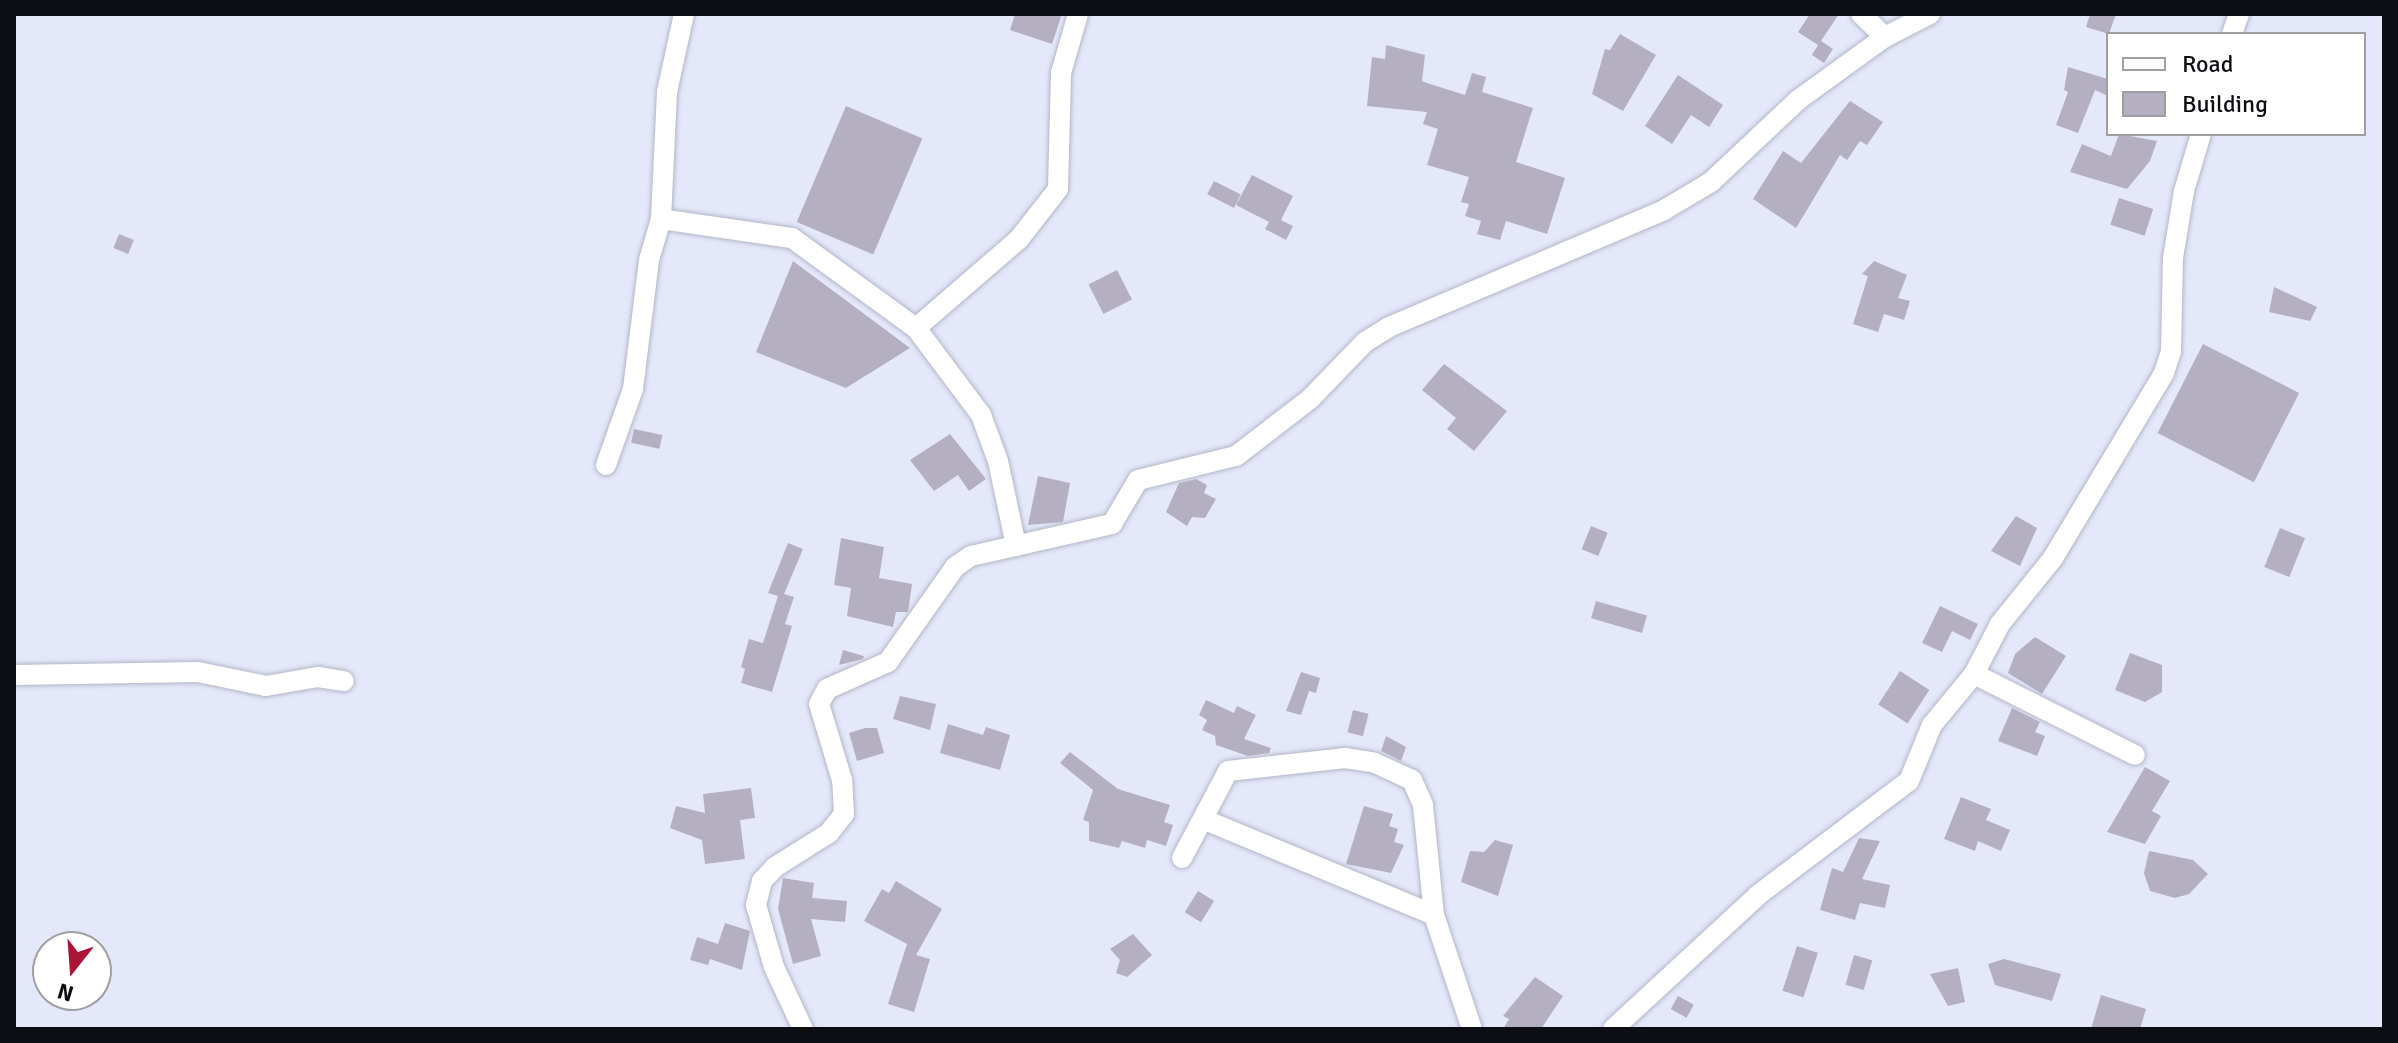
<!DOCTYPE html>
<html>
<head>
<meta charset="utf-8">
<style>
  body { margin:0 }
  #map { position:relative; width:2398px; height:1043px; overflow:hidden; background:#e5e8fa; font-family:Signika,sans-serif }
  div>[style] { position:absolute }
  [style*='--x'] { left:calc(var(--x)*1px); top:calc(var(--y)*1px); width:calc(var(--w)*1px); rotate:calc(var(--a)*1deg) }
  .building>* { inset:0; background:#b4b0c1; transform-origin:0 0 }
  .roads { filter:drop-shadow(0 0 2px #b3b6c7) drop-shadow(0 0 2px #b3b6c7) }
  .minor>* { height:20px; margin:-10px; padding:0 10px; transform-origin:10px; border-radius:10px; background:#fff }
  span { translate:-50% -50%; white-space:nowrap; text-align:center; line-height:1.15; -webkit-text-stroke:6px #fff; paint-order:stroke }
  .frame { position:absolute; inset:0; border:16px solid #0d0e13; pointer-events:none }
  .legend { position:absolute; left:2106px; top:32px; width:260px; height:104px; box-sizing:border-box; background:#fff; border:2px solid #9e9fa1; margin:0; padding:10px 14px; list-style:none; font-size:24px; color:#0d0e13 }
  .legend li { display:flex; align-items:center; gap:16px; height:40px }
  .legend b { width:40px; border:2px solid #9e9fa1 }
  .north { position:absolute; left:32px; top:931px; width:80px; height:80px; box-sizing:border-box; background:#fff; border:2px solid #9e9fa1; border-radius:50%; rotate:197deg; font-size:22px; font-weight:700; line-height:32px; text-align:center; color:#0d0e13 }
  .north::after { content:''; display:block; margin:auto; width:28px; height:36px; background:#ab1536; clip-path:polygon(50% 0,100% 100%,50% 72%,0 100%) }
</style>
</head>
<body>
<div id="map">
  <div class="building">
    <div style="clip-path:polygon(1015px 14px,1062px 14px,1052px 44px,1010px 30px)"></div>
    <div style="clip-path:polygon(1810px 14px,1839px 14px,1821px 41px,1833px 49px,1824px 63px,1812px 55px,1818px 45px,1798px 32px)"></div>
    <div style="clip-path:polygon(2090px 14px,2116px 14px,2109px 34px,2086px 27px)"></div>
    <div style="clip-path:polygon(1620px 34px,1656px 55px,1623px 111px,1592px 94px,1605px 49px,1610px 50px)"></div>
    <div style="clip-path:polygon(1386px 45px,1425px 55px,1422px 81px,1427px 83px,1465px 95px,1472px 73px,1486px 77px,1482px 92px,1533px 108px,1516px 162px,1565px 178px,1547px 234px,1506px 221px,1500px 240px,1477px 234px,1481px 221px,1465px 216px,1469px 204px,1461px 202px,1469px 177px,1427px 165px,1438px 129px,1423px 124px,1427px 112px,1367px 106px,1372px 57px,1385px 59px)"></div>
    <div style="clip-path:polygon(2068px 67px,2108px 79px,2108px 96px,2095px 90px,2078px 133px,2056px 125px,2068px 92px,2064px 90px)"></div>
    <div style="clip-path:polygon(1678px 75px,1723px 105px,1709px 127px,1691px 115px,1672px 144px,1645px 126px)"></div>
    <div style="clip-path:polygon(1850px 101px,1883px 122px,1867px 145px,1860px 141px,1847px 160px,1840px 155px,1796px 228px,1753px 199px,1783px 151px,1801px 163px)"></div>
    <div style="left:846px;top:106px;width:83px;height:126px;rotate:23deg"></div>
    <div style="clip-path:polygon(2119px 134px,2157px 141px,2150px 161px,2127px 189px,2070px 172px,2082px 144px,2111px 156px)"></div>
    <div style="clip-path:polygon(1252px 175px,1293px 196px,1281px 220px,1293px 226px,1286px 240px,1265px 229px,1269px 222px,1236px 205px)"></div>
    <div style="left:1214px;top:181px;width:30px;height:15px;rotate:27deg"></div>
    <div style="left:2119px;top:198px;width:36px;height:28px;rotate:18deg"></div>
    <div style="left:119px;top:234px;width:16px;height:15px;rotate:22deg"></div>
    <div style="clip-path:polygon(793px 261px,910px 348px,846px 388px,756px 352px)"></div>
    <div style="clip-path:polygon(1874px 261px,1907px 275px,1898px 298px,1910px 301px,1904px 320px,1884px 314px,1878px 332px,1853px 324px,1868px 276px,1862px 274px)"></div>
    <div style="left:1117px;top:270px;width:33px;height:32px;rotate:63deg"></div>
    <div style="clip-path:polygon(2274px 287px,2317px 307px,2310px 321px,2269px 312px)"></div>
    <div style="left:2203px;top:344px;width:108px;height:100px;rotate:27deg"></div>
    <div style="clip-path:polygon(1444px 364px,1507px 411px,1474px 451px,1447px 429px,1456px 418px,1422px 390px)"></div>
    <div style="left:634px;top:429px;width:29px;height:14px;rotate:12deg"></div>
    <div style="clip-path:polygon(950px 434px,986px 479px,969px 491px,958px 475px,934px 491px,910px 460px)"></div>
    <div style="clip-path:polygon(1038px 476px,1070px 483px,1063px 522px,1028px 525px)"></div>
    <div style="clip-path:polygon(1196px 479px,1207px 485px,1204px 493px,1216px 499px,1205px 518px,1192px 517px,1187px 526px,1166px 512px,1179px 483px)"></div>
    <div style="clip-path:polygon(2016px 516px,2037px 528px,2020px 566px,1991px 551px)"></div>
    <div style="left:1591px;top:526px;width:18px;height:25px;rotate:22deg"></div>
    <div style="left:2280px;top:528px;width:27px;height:42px;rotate:22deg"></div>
    <div style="clip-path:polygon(841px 538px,884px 547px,879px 578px,912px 584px,908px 612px,896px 612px,893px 627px,847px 616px,851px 588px,834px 585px)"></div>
    <div style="clip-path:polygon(788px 543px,803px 549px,784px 594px,794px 597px,785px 624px,792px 626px,772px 692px,741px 683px,745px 669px,741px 667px,749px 639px,763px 643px,778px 596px,768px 593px)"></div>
    <div style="left:1596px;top:601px;width:53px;height:18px;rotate:16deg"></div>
    <div style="clip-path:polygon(1940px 606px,1978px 624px,1970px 640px,1952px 631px,1942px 652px,1922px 643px)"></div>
    <div style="clip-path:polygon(2035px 637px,2066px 656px,2042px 694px,2008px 673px,2015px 654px)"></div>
    <div style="clip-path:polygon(843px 650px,864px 656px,863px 659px,839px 665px)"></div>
    <div style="clip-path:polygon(2130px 653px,2162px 665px,2162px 692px,2145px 702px,2115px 690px)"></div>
    <div style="left:1900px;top:671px;width:35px;height:40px;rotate:33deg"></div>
    <div style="clip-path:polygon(1301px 672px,1320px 678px,1316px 693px,1309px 691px,1301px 715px,1286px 711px)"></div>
    <div style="clip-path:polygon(900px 696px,936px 704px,930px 730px,893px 719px)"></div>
    <div style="clip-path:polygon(1206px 700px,1234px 713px,1237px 706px,1256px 715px,1244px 739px,1271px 748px,1269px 753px,1248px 756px,1216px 745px,1215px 736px,1202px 730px,1207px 720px,1199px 715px)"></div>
    <div style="clip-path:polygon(2012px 708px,2040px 722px,2035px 732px,2045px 736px,2037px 756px,1998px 741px)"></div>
    <div style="left:1353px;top:710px;width:16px;height:23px;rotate:14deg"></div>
    <div style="clip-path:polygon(948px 724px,983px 735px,986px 727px,1010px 735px,1000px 770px,940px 753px)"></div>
    <div style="clip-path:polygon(865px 728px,877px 728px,884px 753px,857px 761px,849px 733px)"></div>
    <div style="clip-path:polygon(1386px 736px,1406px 747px,1401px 761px,1381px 751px)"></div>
    <div style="clip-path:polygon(1070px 752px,1118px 789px,1170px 805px,1164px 822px,1173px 825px,1166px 846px,1147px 840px,1145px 848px,1122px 841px,1119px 848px,1089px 841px,1089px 822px,1083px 820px,1093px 790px,1060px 763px)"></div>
    <div style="clip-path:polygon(2145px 767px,2170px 781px,2152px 811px,2161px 816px,2145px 844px,2107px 832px)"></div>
    <div style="clip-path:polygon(751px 788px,755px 818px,740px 820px,745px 859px,705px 864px,702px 840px,670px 828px,676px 806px,705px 813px,703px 794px)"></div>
    <div style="clip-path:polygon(1961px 797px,1991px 809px,1986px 820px,2010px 830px,2001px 851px,1978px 841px,1975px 851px,1944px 839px)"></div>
    <div style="clip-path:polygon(1364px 806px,1393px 814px,1389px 826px,1398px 829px,1394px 842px,1404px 845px,1391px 873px,1346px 864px)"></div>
    <div style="clip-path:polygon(1859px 838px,1880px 841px,1862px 879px,1890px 885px,1885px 908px,1860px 903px,1855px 920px,1820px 910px,1832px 868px,1843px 872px)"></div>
    <div style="clip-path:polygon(1495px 840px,1513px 845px,1498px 896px,1461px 882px,1470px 851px,1484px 852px)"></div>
    <div style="clip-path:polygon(2149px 851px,2193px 860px,2208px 874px,2189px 894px,2175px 898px,2150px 891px,2144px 873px)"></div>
    <div style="clip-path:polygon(783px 878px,814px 883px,812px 898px,847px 901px,845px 922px,811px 919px,821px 956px,793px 964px,778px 909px)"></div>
    <div style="clip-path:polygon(896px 881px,942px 909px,916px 955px,930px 959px,914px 1012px,888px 1004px,907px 944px,864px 921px,882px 889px,889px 893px)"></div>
    <div style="left:1198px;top:891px;width:19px;height:25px;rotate:32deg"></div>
    <div style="clip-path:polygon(725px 923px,750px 931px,742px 970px,710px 959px,708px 965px,690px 960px,697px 937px,718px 944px)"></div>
    <div style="clip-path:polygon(1133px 934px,1152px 955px,1127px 977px,1116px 973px,1120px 960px,1110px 949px)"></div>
    <div style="left:1797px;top:946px;width:22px;height:47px;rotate:18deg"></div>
    <div style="left:1854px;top:955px;width:19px;height:31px;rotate:16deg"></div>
    <div style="clip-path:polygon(2004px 959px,2061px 974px,2052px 1001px,1995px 985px,1988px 964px)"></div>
    <div style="clip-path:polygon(1958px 968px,1965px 1002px,1948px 1006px,1930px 974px)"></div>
    <div style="clip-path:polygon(1535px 977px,1563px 996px,1541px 1029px,1503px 1029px,1509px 1019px,1503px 1016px)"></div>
    <div style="clip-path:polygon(2101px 995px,2146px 1009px,2140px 1029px,2091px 1029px)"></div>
    <div style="left:1678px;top:996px;width:18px;height:15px;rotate:29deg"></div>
  </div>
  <div class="roads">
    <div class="minor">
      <div style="--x:684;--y:14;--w:80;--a:102.3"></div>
      <div style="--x:667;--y:92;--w:127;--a:92.7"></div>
      <div style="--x:661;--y:219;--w:132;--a:8.3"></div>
      <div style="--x:792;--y:238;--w:153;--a:36"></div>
      <div style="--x:916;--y:328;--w:109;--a:53.2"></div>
      <div style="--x:981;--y:415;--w:49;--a:69.7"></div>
      <div style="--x:998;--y:461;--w:87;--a:78"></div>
      <div style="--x:1861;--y:14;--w:33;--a:44"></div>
      <div style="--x:2232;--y:34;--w:21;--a:-71"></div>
      <div style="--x:916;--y:328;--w:136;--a:-40.8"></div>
      <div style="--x:1019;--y:239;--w:63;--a:-52"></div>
      <div style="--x:1058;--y:189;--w:116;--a:-88.5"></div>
      <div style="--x:1061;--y:73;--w:61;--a:-73.9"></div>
      <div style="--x:606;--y:465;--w:81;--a:-70.4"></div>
      <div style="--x:633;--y:389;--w:130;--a:-82.9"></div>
      <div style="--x:649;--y:260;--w:43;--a:-73.7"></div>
      <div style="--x:1974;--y:674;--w:180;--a:26.7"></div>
      <div style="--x:14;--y:675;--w:184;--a:-0.9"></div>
      <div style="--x:198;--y:672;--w:69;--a:11.6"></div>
      <div style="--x:266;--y:686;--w:53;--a:-9.8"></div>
      <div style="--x:318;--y:677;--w:26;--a:9"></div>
      <div style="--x:1205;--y:820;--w:248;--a:22.5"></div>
      <div style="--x:1182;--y:858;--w:98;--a:-62.1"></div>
      <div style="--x:1228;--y:771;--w:118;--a:-6.3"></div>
      <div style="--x:1345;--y:758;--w:30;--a:9"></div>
      <div style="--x:1375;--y:763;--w:41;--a:24.7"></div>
      <div style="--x:1412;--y:780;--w:27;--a:66"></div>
      <div style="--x:1423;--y:805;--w:111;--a:84.3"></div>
      <div style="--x:1434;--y:915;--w:120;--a:71.6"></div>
      <div style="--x:803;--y:1029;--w:68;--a:-115.1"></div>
      <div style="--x:774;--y:967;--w:65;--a:-106.2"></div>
      <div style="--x:756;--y:905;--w:25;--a:-76"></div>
      <div style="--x:762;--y:881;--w:19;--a:-47"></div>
      <div style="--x:775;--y:867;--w:64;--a:-32.2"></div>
      <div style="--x:829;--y:833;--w:24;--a:-52"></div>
      <div style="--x:844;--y:814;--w:34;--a:-93"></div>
      <div style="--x:842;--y:780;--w:79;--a:-106.8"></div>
      <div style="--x:819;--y:704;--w:17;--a:-62"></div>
      <div style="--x:827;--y:689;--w:67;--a:-23.9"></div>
      <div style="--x:888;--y:662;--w:116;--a:-54.8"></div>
      <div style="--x:955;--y:567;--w:19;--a:-35"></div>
      <div style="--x:971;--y:556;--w:145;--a:-12.8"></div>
      <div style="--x:1112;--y:524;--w:51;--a:-59.4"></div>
      <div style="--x:1138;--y:480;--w:101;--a:-13.8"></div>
      <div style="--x:1236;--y:456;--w:93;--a:-37.6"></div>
      <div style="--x:1310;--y:399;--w:79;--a:-46"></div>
      <div style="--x:1365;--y:342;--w:28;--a:-32"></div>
      <div style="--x:1389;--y:327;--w:299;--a:-23"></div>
      <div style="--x:1664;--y:210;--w:55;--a:-30.8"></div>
      <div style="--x:1711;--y:182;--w:120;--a:-43.3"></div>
      <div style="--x:1798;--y:100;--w:107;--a:-35.9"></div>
      <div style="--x:1885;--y:37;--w:51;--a:-27.1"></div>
      <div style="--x:1613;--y:1029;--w:197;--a:-42.7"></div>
      <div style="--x:1758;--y:895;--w:189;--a:-37.1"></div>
      <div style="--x:1909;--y:781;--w:61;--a:-67.7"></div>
      <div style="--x:1932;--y:725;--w:66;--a:-50.5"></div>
      <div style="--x:1974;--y:674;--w:56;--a:-62.5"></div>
      <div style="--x:2000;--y:624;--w:85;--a:-51.2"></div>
      <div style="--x:2053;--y:558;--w:216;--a:-59"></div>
      <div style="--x:2164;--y:373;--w:23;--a:-72"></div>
      <div style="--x:2171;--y:351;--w:93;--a:-88.8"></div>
      <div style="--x:2173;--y:258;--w:68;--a:-80.7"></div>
      <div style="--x:2184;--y:191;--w:59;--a:-73.4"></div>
    </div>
  </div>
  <div class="frame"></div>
  <ul class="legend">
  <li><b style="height:10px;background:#fff"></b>Road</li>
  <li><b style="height:22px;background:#b4b0c1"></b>Building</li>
  </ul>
  <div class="north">N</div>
</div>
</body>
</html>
